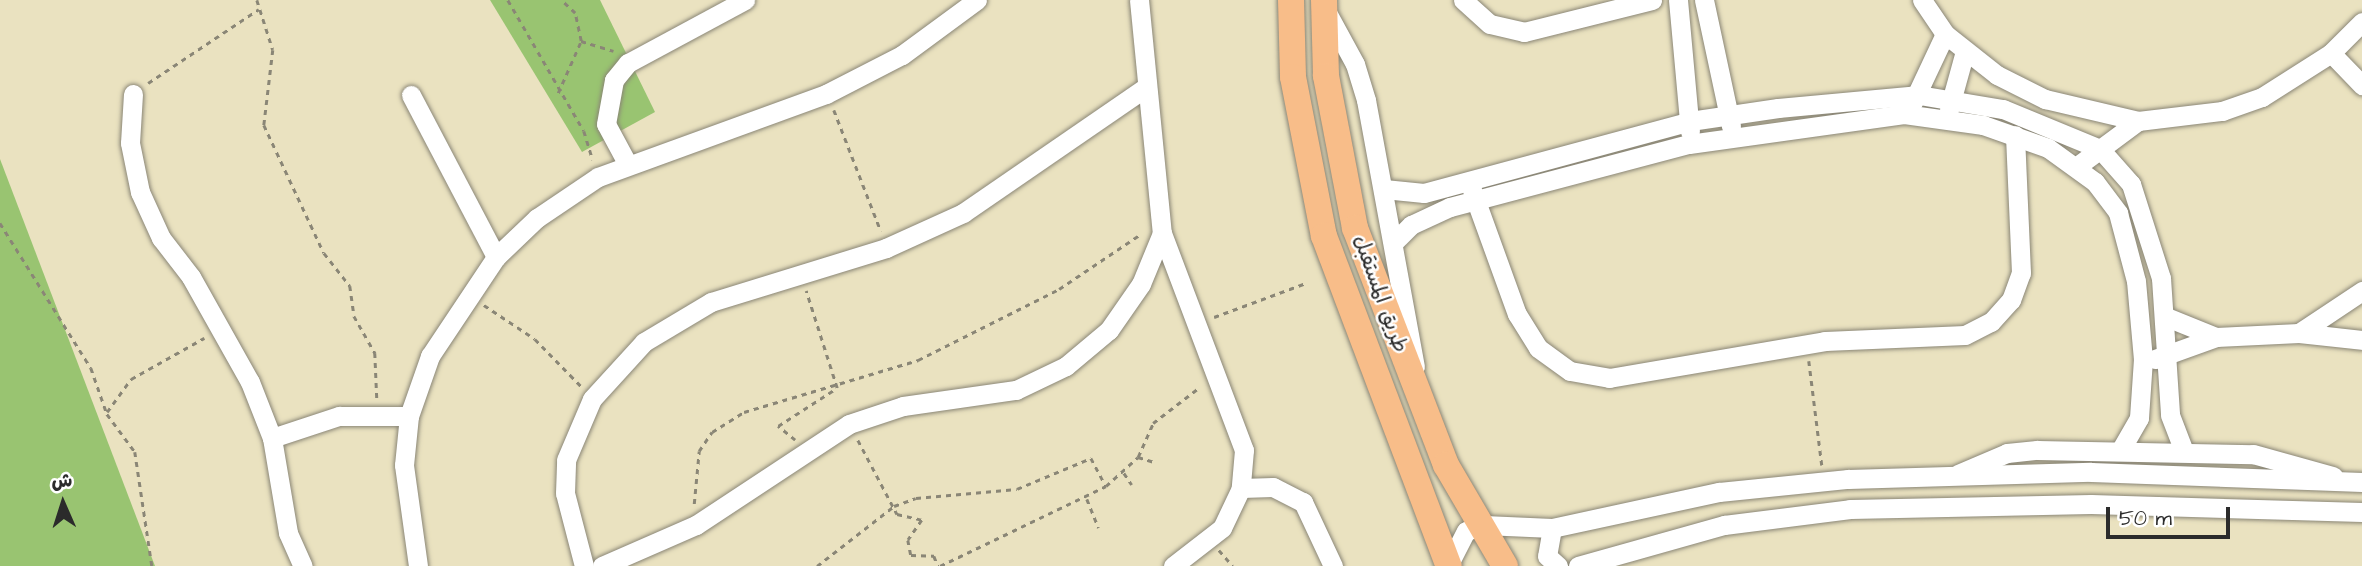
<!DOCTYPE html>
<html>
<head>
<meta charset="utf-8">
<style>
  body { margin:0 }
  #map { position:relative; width:2362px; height:566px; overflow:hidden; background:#eae2c0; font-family:"Architects Daughter","Playpen Sans Arabic",sans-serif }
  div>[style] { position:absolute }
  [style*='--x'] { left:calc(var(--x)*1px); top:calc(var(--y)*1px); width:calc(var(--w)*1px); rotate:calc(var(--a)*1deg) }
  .green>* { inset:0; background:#99c471 }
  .path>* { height:2.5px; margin-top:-1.25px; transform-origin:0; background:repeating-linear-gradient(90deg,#8a8676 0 5px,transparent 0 10px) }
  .roads { filter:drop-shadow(0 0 2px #8a8676) drop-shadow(0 0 2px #8a8676) }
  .minor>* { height:19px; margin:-9.5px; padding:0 9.5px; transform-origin:9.5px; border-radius:9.5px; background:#fff }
  .major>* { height:26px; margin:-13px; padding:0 13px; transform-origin:13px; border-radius:13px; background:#f8bd89 }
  span { translate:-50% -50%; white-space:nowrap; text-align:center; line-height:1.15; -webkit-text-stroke:5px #fff; paint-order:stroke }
  .street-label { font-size:21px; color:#2b2b2b }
  .north { position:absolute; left:28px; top:468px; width:70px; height:70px; -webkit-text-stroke:5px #fff; paint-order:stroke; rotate:357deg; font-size:19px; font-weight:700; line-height:28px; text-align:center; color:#2b2b2b }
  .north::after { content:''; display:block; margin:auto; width:24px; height:32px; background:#2b2b2b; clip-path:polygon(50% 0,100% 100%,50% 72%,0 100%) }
  .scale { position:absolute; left:2106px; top:507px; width:124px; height:32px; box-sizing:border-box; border:4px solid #2b2b2b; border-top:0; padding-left:9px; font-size:21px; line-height:24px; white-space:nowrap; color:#2b2b2b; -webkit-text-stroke:5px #fff; paint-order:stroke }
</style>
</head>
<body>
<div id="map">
  <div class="green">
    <div style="clip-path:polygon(490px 0,600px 0,655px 112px,582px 152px)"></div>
    <div style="clip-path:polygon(0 159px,155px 566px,0 566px)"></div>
  </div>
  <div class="path">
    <div style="--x:257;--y:0;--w:52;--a:72.3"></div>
    <div style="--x:273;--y:50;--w:76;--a:96.8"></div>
    <div style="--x:264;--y:125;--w:141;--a:64.9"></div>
    <div style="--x:324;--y:253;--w:42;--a:51.8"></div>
    <div style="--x:350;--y:286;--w:30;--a:82"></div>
    <div style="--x:354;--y:316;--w:43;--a:60.4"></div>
    <div style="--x:375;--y:353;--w:46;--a:87.5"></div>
    <div style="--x:508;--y:0;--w:151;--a:59.9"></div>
    <div style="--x:584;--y:131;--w:30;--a:73"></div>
    <div style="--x:581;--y:41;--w:34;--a:17"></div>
    <div style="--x:148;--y:83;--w:133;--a:-33.7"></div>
    <div style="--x:558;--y:93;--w:57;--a:-66.1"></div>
    <div style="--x:581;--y:41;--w:29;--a:-102"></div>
    <div style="--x:575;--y:13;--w:19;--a:-137"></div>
    <div style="--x:834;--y:110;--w:130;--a:68.8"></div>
    <div style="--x:0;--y:223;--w:171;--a:57.9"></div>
    <div style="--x:91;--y:368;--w:49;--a:70.8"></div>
    <div style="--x:107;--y:414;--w:47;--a:53.6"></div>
    <div style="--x:135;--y:452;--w:115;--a:81.5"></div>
    <div style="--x:484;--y:305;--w:61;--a:33.7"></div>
    <div style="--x:535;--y:339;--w:66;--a:45.6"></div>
    <div style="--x:1214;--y:317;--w:98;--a:-20.3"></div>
    <div style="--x:1809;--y:361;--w:105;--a:82.9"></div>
    <div style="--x:107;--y:412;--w:41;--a:-54"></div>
    <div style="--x:131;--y:379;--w:84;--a:-29.3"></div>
    <div style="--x:795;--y:440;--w:22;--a:-141"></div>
    <div style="--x:778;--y:426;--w:70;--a:-32.8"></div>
    <div style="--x:837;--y:388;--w:102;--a:-107.7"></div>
    <div style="--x:858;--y:440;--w:84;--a:62.2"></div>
    <div style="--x:897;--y:514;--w:26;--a:13"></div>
    <div style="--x:922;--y:520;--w:24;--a:125"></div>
    <div style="--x:908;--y:540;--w:15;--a:79"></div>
    <div style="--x:911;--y:555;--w:23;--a:2"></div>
    <div style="--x:934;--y:556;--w:11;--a:68"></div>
    <div style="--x:1138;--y:457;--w:17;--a:17"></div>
    <div style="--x:1124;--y:473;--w:14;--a:56"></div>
    <div style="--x:1087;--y:499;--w:31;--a:68"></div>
    <div style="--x:694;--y:504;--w:53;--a:-84.6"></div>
    <div style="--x:699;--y:451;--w:23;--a:-56"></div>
    <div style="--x:712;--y:432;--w:38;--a:-32"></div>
    <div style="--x:744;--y:412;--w:182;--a:-16.6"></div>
    <div style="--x:918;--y:360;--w:158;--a:-26.7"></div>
    <div style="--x:1059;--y:289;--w:99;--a:-33.9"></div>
    <div style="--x:1219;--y:550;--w:21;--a:49"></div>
    <div style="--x:817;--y:566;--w:98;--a:-37.9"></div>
    <div style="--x:894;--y:506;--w:23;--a:-20"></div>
    <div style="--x:916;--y:498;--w:101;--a:-5.1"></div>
    <div style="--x:1017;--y:489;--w:80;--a:-22.7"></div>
    <div style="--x:1091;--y:458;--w:32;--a:62"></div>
    <div style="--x:940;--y:566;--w:184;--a:-25.7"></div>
    <div style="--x:1106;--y:486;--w:43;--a:-42.2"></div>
    <div style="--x:1138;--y:457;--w:37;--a:-66"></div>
    <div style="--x:1153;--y:423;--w:59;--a:-37.5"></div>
  </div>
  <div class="roads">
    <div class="minor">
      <div style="--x:1139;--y:0;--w:234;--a:84.4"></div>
      <div style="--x:1162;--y:233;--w:232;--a:69.3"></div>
      <div style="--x:1244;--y:450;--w:38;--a:95"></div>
      <div style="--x:1241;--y:488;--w:44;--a:115.4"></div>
      <div style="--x:1222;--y:528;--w:62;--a:142.2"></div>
      <div style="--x:1463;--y:0;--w:36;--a:42"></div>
      <div style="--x:1490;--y:24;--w:35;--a:13"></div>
      <div style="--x:1524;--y:32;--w:132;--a:-14"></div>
      <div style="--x:1678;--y:0;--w:132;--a:84.8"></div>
      <div style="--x:1704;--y:0;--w:129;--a:77.9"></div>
      <div style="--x:1922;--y:0;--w:41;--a:55.9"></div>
      <div style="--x:1945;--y:34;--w:66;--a:38.3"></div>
      <div style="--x:1997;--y:75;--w:54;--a:26.6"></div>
      <div style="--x:2045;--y:99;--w:96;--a:13.3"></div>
      <div style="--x:2138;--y:121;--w:85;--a:-6.8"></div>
      <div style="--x:2222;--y:111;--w:42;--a:-19.3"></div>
      <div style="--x:2262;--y:97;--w:82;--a:-32.5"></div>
      <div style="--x:2331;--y:53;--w:44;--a:-45"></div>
      <div style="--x:1324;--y:7;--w:65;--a:61.5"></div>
      <div style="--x:1355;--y:64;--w:38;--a:73"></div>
      <div style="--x:1366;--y:100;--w:271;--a:79.6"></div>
      <div style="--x:2331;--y:53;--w:45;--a:45.9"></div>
      <div style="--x:133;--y:94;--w:49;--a:93.5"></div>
      <div style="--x:130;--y:143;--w:50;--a:78.5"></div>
      <div style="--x:140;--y:192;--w:51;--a:65.5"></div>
      <div style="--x:161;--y:238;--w:49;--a:52.4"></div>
      <div style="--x:191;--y:277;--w:120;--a:60.7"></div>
      <div style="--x:250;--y:382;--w:60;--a:68.6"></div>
      <div style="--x:272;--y:438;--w:96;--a:80.4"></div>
      <div style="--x:288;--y:533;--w:36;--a:66"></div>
      <div style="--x:411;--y:95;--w:183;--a:62.3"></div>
      <div style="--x:1913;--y:102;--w:75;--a:-64.8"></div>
      <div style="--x:1949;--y:109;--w:60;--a:-74.6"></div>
      <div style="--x:627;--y:163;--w:44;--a:-118.3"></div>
      <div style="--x:606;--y:124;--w:45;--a:-79.7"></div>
      <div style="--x:614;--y:80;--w:22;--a:-51"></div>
      <div style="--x:628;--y:63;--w:133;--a:-28.3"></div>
      <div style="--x:2076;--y:167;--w:77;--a:-36.6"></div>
      <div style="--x:1384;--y:189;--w:40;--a:5.7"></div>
      <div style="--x:1424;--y:193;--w:276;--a:-15.1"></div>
      <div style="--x:1690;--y:121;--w:89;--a:-8.4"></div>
      <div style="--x:1778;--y:108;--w:142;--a:-5.3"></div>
      <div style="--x:1919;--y:95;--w:85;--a:9.5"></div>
      <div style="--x:2003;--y:109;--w:105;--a:22.4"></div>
      <div style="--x:2100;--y:149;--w:47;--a:48.5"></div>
      <div style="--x:2131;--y:184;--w:99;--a:72.3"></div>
      <div style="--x:2161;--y:278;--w:137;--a:86.2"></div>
      <div style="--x:2170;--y:415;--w:39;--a:69"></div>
      <div style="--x:1472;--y:190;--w:132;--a:70.1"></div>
      <div style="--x:1517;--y:314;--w:40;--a:58"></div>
      <div style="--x:1538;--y:348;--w:39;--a:36"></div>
      <div style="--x:1570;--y:371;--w:40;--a:10"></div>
      <div style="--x:1609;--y:378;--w:219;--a:-9.7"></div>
      <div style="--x:1825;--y:341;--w:140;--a:-2.5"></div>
      <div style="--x:1965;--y:335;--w:29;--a:-27"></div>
      <div style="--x:1991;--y:322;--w:30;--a:-48"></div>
      <div style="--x:2011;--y:300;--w:29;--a:-70"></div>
      <div style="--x:2021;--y:273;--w:138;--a:-92.5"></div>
      <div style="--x:1395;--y:241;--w:23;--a:-45"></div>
      <div style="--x:1411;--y:225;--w:43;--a:-24.8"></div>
      <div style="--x:1450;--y:207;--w:247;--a:-14.8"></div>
      <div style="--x:1689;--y:144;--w:217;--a:-7.9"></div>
      <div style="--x:1904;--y:114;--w:80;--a:7.9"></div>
      <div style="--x:1983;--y:125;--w:69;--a:19.5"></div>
      <div style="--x:2048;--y:148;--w:58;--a:35.9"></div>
      <div style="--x:2095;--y:182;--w:39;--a:53"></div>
      <div style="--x:2118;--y:213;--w:70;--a:75.2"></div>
      <div style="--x:2136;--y:281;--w:78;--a:84.9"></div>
      <div style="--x:2143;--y:359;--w:59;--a:93.9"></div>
      <div style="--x:2139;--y:418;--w:38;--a:120"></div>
      <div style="--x:2164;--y:316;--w:56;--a:22"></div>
      <div style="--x:2299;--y:333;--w:76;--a:-33.7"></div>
      <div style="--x:2155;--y:359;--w:65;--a:-19.8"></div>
      <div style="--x:2216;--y:337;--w:83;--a:-2.8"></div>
      <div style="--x:2299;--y:333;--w:63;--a:6.3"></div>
      <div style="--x:272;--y:438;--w:71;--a:-18.2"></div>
      <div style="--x:339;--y:416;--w:70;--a:0"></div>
      <div style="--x:1958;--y:474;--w:53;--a:-23.2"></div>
      <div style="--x:2007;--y:453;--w:30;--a:-6"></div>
      <div style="--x:2037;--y:450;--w:216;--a:1.1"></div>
      <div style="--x:2253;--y:454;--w:83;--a:15.4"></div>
      <div style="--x:1241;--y:488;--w:32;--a:-2"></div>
      <div style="--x:1273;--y:487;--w:34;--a:27"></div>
      <div style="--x:1303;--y:502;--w:71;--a:64.9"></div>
      <div style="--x:1552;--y:528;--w:28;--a:100"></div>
      <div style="--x:1547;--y:556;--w:15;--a:42"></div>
      <div style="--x:418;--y:566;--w:102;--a:-97.9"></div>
      <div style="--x:404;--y:465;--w:49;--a:-84.2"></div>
      <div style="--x:409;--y:416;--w:64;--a:-70.7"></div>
      <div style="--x:430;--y:356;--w:119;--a:-56.3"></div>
      <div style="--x:496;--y:257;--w:57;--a:-43.6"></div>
      <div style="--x:537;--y:218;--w:73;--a:-33.9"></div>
      <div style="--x:598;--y:177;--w:243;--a:-20"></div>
      <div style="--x:826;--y:94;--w:85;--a:-27.2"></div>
      <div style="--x:902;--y:55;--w:93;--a:-36.3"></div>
      <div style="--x:584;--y:566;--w:75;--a:-104.6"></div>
      <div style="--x:565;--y:493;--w:33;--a:-88"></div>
      <div style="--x:566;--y:460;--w:66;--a:-66.9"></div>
      <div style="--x:592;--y:399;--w:77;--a:-47.6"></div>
      <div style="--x:644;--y:342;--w:78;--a:-30.8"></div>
      <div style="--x:711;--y:302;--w:183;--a:-17.1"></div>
      <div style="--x:886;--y:248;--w:85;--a:-24.4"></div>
      <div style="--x:963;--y:213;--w:221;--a:-34.5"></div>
      <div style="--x:602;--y:566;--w:103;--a:-23.6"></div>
      <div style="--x:696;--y:525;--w:183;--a:-33.4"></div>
      <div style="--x:849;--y:424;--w:57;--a:-18.4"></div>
      <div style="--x:903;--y:406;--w:114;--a:-8.1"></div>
      <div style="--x:1016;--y:390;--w:55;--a:-25.6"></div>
      <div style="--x:1066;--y:366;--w:56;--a:-39.9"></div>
      <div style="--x:1109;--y:330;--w:56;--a:-55.2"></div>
      <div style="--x:1141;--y:284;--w:55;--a:-67.6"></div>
      <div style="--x:1448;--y:566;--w:39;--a:-63"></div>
      <div style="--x:1466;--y:531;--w:19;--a:-18"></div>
      <div style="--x:1484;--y:525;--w:68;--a:2.5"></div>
      <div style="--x:1552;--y:528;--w:171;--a:-12.2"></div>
      <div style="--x:1719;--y:492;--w:130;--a:-5.8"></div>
      <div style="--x:1848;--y:479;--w:243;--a:-1.7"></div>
      <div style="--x:2091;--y:472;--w:271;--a:2.1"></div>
      <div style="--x:1578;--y:566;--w:152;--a:-15.7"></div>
      <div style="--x:1724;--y:525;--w:127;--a:-7.2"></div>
      <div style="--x:1850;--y:509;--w:241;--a:-1.2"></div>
      <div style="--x:2091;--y:504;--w:271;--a:1.7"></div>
    </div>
    <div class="major">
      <div style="--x:1291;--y:0;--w:77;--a:88.5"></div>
      <div style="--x:1293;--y:77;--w:162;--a:79"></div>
      <div style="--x:1324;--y:236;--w:353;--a:69.3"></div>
      <div style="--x:1324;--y:0;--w:76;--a:88.5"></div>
      <div style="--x:1326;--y:76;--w:155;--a:79.2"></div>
      <div style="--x:1355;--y:228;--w:254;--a:69"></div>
      <div style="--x:1446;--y:465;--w:117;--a:59.7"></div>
    </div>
  </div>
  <div class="street-label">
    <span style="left:1380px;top:294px;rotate:70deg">طريق المستقبل</span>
  </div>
  <div class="north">ش</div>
  <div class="scale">50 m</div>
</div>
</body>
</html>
